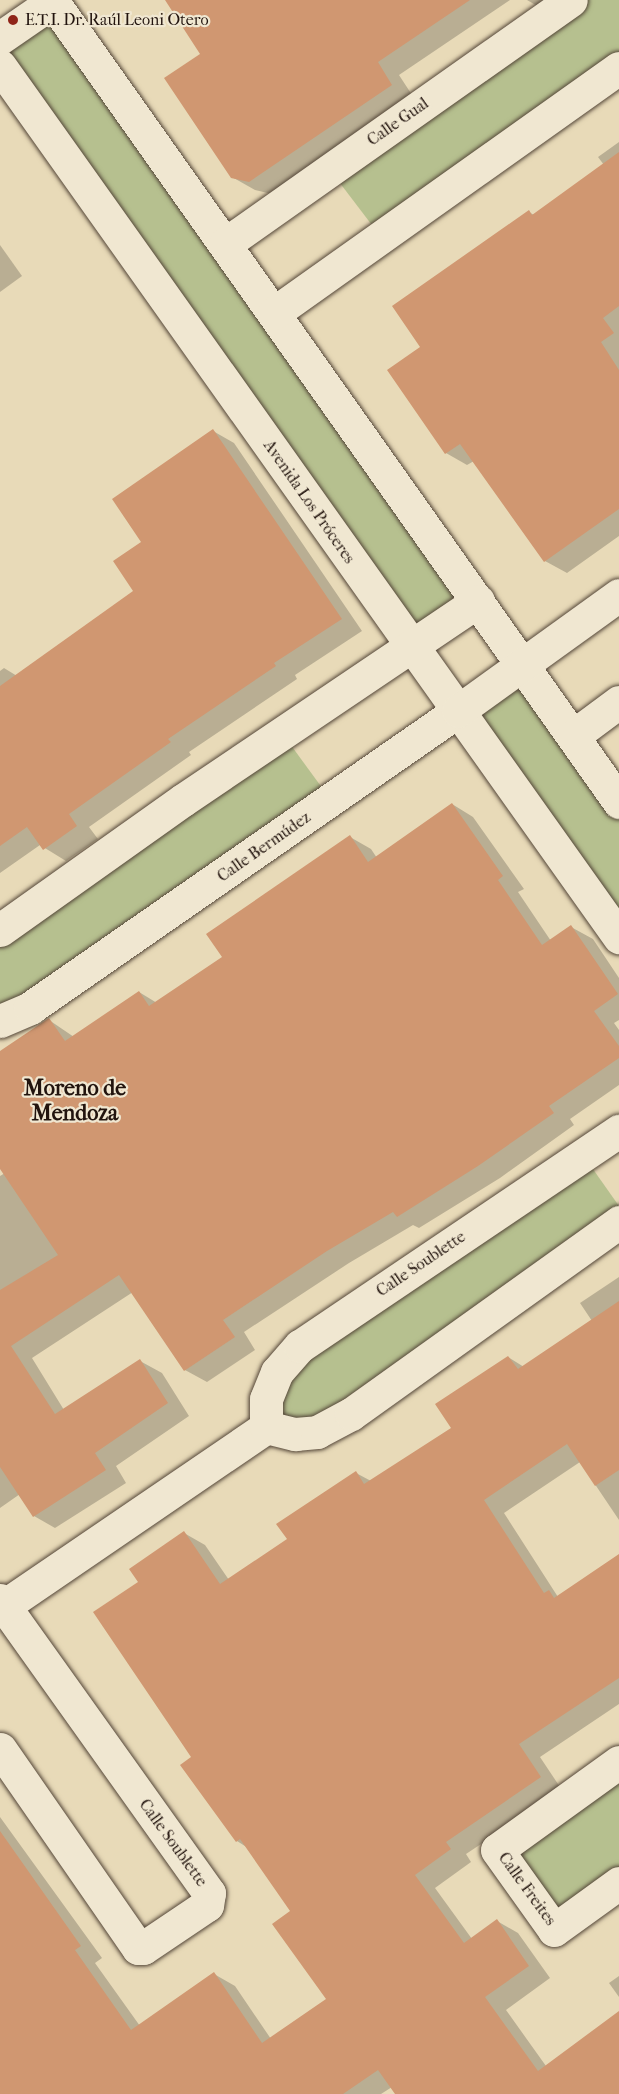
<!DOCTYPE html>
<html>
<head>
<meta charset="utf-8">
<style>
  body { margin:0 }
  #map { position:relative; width:619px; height:2094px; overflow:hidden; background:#e8dab8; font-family:"IM FELL French Canon",serif }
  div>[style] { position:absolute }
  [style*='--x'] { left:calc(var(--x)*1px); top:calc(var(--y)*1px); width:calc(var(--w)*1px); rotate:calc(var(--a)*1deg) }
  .green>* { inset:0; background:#b6c08f }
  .shadow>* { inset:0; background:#0003 }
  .building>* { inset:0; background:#d09771 }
  .roads { filter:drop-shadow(0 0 2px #544638) drop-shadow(0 0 2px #544638) }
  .minor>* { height:33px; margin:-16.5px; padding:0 16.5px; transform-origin:16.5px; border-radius:16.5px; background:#f0e7d1 }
  .dots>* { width:16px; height:16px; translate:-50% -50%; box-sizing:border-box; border:3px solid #f0e7d1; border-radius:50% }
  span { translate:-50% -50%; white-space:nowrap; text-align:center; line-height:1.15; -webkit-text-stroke:4.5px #f0e7d1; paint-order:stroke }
  .poi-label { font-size:16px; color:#22140e }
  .left { translate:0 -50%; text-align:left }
  .street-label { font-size:16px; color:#22140e }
  .district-label { font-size:22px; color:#22140e; font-weight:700 }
</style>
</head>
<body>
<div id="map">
  <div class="green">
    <div style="clip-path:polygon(571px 0,619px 0,619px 68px,381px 237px,330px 170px)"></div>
    <div style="clip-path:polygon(53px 2px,478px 601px,412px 646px,0 66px,0 38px)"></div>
    <div style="clip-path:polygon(523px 666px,619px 802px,619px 937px,458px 711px)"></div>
    <div style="clip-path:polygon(282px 733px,331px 800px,0 1021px,0 930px)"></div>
    <div style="clip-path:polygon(583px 1155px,619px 1206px,295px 1434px,266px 1399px,277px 1372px)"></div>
    <div style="clip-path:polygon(619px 1762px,619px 1883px,554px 1930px,497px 1850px)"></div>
  </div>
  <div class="shadow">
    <div style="clip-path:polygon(166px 0,510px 0,399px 75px,414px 98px,272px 194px,255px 190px,232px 177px,202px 54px)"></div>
    <div style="clip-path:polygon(527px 0,571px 0,551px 14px)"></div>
    <div style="clip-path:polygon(619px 142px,619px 536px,567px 573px,545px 561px,474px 461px,467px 465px,446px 453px,422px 347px,529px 212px,534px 215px,604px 165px,598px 157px)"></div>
    <div style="clip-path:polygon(0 245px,22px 276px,0 292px)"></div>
    <div style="clip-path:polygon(213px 431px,234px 443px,362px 631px,295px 675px,297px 679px,189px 752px,191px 755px,89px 827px,98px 839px,66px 861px,40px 845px,0 873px,0 671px,4px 668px,17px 676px,135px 591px,143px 542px)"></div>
    <div style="clip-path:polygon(452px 804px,473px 817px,524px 889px,518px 892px,551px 941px,571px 927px,593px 939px,619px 978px,619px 1020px,614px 1023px,619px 1030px,619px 1085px,570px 1119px,574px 1125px,500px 1178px,419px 1228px,413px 1225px,349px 1263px,244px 1332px,255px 1350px,207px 1382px,185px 1370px,133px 1292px,32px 1358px,64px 1410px,140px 1361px,162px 1373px,189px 1416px,116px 1466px,126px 1483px,55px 1528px,34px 1516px,20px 1494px,0 1508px,0 1176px,5px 1173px,0 1166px,0 1053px,49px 1020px,74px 1037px,139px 992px,157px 1003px,224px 958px,350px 837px,371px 849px,377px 858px)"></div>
    <div style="clip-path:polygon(619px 1277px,619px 1520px,580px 1462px,504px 1513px,558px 1597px,619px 1556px,619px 1704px,540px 1757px,562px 1790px,466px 1854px,471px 1862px,435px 1888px,472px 1939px,497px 1921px,518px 1933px,550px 1978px,506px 2010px,546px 2066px,619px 2013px,619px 2094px,397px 2094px,392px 2087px,381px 2094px,9px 2094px,0 2082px,0 1817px,102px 1958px,95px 1963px,140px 2026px,214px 1974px,235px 1986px,271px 2039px,328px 1999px,292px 1912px,248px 1848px,237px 1841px,193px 1758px,140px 1583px,184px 1533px,205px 1545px,229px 1580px,289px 1540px,356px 1473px,371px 1481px,453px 1429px,508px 1357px,524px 1367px,592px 1321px,580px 1303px)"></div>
    <div style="clip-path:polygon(619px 1976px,619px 1997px,609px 1983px)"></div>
  </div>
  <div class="building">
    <div style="clip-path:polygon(165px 0,470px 0,378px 62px,392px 85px,249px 182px,231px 178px,164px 78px,200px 54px)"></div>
    <div style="clip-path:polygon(619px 152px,619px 306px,603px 318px,614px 333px,601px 342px,619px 370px,619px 509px,544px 562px,460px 444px,445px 454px,387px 370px,420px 347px,392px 306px,529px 210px,532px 215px)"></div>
    <div style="clip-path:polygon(213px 429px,342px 619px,274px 663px,276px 666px,168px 739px,171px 742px,69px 814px,77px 826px,43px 850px,27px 827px,0 846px,0 686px,133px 591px,113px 561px,141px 542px,112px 499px)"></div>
    <div style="clip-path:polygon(452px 803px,503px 876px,498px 880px,542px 945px,571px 925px,618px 994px,594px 1011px,619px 1046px,619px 1058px,549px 1106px,554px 1113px,478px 1166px,397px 1217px,393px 1212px,327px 1251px,223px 1320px,235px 1337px,184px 1371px,119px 1275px,11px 1346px,55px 1414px,140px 1359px,168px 1403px,95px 1453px,106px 1470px,33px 1517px,0 1467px,0 1290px,58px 1255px,0 1169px,0 1051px,49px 1018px,65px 1041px,139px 991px,149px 1006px,222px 957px,206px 934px,350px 835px,368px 862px)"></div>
    <div style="clip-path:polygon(619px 1301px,619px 1470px,595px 1486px,567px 1444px,484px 1500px,544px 1593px,549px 1590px,554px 1598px,619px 1554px,619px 1678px,519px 1744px,541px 1777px,446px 1842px,451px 1849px,415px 1875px,464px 1943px,497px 1919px,529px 1966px,485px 1997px,538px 2071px,619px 2011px,619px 2094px,395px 2094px,378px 2070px,343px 2094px,0 2094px,0 1831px,81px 1946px,75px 1950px,131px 2030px,214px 1972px,262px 2043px,326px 1999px,272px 1924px,290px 1911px,240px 1839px,236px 1842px,180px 1765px,191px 1757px,93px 1612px,138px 1582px,129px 1569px,184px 1531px,220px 1584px,287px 1539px,276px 1524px,356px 1471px,364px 1484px,451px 1428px,435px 1404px,508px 1356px,518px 1369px)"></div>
  </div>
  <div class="roads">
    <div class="minor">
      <div style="--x:53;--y:2;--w:980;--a:54.72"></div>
      <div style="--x:0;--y:38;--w:67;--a:-34.6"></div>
      <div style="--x:0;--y:66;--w:1069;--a:54.6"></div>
      <div style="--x:225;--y:244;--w:423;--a:-35.2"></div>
      <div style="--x:274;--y:313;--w:423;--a:-35.4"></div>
      <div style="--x:573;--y:736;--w:57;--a:-36.5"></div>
      <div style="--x:0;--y:930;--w:224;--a:-35.4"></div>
      <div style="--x:183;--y:800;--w:356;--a:-34"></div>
      <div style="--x:0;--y:1021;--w:33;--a:-23"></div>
      <div style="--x:30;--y:1008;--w:521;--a:-34.76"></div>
      <div style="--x:458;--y:711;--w:198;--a:-35.8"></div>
      <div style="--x:266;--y:1427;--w:28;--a:-90"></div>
      <div style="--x:266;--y:1399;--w:29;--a:-68"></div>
      <div style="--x:277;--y:1372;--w:35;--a:-49"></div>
      <div style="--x:300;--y:1346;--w:385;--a:-34"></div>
      <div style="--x:0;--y:1600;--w:360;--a:54.5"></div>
      <div style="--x:209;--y:1893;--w:12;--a:99"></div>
      <div style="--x:207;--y:1905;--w:77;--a:146.1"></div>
      <div style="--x:143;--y:1948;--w:5;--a:180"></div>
      <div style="--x:138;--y:1948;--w:242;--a:-124.7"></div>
      <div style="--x:4;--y:1606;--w:317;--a:-34.3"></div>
      <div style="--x:266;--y:1427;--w:30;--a:14"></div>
      <div style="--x:295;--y:1434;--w:22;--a:-5"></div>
      <div style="--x:317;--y:1432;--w:38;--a:-28"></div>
      <div style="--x:351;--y:1414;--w:330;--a:-35.6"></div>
      <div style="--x:619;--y:1762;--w:150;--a:144.2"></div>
      <div style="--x:497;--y:1850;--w:98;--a:54.5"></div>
      <div style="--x:554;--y:1930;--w:80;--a:-35.9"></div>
    </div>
  </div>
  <div class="dots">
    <div style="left:13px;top:20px;background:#8f2418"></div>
  </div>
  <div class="poi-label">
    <span class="left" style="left:25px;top:20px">E.T.I. Dr. Raúl Leoni Otero</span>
  </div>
  <div class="street-label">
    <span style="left:398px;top:122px;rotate:-35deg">Calle Gual</span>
    <span style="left:309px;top:502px;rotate:55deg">Avenida Los Próceres</span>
    <span style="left:264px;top:847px;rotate:-35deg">Calle Bermúdez</span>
    <span style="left:421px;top:1264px;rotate:-34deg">Calle Soublette</span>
    <span style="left:173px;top:1843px;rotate:54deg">Calle Soublette</span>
    <span style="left:527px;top:1889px;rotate:54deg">Calle Freites</span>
  </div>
  <div class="district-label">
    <span style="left:75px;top:1101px">Moreno de<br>Mendoza</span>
  </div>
</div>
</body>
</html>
